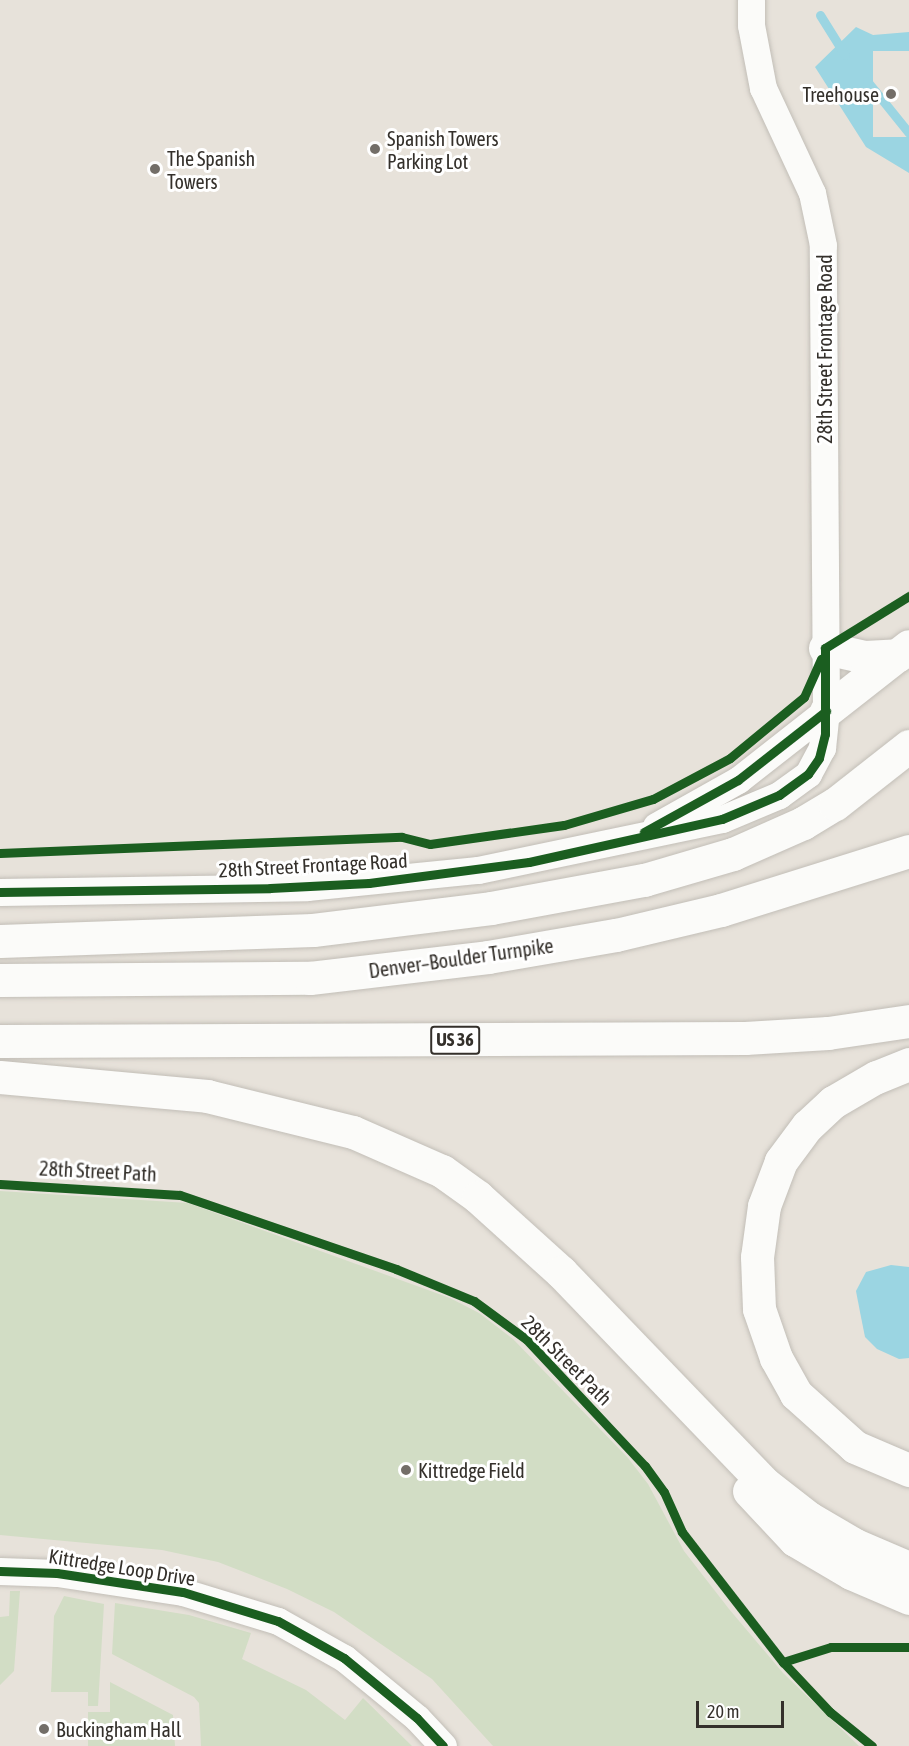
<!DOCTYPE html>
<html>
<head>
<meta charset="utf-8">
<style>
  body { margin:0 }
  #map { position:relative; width:909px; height:1746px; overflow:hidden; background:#e7e2da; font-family:"Asap Condensed",sans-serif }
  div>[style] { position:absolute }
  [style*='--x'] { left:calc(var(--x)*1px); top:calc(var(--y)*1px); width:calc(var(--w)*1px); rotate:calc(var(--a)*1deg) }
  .green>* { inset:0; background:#d2ddc5 }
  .water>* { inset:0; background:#9bd5e2 }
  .stream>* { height:9px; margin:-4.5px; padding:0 4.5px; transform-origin:4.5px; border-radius:4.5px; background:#9bd5e2 }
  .roads { filter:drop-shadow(0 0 2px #c2beb7) drop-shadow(0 0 2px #c2beb7) }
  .minor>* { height:27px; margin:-13.5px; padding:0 13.5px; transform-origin:13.5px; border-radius:13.5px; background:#fbfbf9 }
  .trunk>* { height:33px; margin:-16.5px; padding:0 16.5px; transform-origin:16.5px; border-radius:16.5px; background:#fbfbf9 }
  .motorway>* { height:33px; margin:-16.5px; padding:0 16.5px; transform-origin:16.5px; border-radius:16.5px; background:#fbfbf9 }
  .cycleway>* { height:9px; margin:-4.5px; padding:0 4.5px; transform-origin:4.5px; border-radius:4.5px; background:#1b5e20 }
  .dots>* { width:16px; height:16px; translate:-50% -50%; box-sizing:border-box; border:3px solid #fff; border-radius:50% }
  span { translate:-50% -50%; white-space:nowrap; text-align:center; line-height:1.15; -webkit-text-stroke:6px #fff; paint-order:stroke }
  .shield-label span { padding:2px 4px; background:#fff; border:2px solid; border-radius:4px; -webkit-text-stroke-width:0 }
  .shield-label { font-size:18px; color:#34302b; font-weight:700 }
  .poi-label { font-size:20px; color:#34302b }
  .right { translate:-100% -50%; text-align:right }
  .left { translate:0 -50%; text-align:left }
  .street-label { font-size:20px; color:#34302b }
  .scale { position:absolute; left:696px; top:1701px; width:88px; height:27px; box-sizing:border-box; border:3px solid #34302b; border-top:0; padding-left:8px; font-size:18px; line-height:21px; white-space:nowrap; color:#34302b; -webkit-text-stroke:4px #fff; paint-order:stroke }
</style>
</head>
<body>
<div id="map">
  <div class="green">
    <div style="clip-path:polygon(0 1191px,188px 1203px,450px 1298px,479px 1313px,513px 1339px,628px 1458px,648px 1484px,684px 1551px,729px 1609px,783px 1673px,859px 1746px,493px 1746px,432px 1679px,334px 1612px,287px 1589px,218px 1562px,162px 1550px,0 1535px)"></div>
    <div style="clip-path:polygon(10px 1591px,20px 1591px,14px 1671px,0 1685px,0 1617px,9px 1616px)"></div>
    <div style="clip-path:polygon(64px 1596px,104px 1604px,98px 1706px,88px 1706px,88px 1692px,51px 1692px,54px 1616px)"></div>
    <div style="clip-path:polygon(115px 1603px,189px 1615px,251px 1633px,242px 1659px,306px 1690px,345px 1720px,363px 1698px,412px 1746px,201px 1746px,199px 1703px,194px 1697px,112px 1654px)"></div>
    <div style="clip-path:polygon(110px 1682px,173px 1715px,175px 1746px,88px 1746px,88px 1712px,110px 1712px)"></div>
  </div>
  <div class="water">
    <div style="clip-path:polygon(856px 27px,873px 35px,909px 32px,909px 51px,873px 51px,873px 137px,909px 137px,909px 173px,866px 147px,815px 67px)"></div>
    <div style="clip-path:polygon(891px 1265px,909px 1267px,909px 1358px,899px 1359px,877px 1349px,865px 1337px,860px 1312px,856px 1291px,866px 1272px)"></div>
  </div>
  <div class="stream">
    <div style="--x:820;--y:15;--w:47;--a:58"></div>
    <div style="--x:867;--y:81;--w:67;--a:51.1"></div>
  </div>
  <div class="roads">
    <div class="minor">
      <div style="--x:656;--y:826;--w:94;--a:-29.3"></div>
      <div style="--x:738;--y:780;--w:112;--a:-38.1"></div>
      <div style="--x:0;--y:892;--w:307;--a:-0.9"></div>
      <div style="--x:307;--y:887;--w:172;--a:-5.7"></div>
      <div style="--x:478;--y:870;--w:249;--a:-11.8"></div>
      <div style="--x:722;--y:819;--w:62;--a:-22.8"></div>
      <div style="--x:779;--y:795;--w:36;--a:-36"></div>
      <div style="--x:808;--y:774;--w:30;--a:-62"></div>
      <div style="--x:822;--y:748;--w:37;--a:-84"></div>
      <div style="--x:826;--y:711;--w:466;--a:-90.4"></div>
      <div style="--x:823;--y:245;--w:53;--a:-101.9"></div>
      <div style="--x:812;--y:193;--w:116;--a:-115"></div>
      <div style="--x:763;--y:88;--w:64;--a:-100.8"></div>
      <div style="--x:751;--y:25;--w:25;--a:-90"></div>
      <div style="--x:0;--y:1571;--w:57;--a:2"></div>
      <div style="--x:57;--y:1573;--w:127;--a:8.6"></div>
      <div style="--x:183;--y:1592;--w:99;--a:17"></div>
      <div style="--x:278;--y:1621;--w:76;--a:29.3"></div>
      <div style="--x:344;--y:1658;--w:94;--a:39.4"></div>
      <div style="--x:417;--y:1718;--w:38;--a:47"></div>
    </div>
    <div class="trunk">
      <div style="--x:825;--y:648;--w:41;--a:12.7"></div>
      <div style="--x:865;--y:657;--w:33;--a:-3"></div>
      <div style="--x:826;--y:711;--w:105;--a:-38.1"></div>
      <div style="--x:0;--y:941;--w:313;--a:-2"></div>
      <div style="--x:313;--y:930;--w:179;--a:-7"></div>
      <div style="--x:491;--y:908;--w:156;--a:-10.4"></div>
      <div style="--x:644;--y:880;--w:93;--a:-16.3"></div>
      <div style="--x:733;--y:854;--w:77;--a:-23.9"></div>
      <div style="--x:803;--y:823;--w:37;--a:-31"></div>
      <div style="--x:835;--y:804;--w:94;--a:-38.1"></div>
      <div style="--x:0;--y:1077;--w:208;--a:5.2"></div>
      <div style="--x:207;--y:1096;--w:150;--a:13.9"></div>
      <div style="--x:353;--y:1132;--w:97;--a:23.7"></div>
      <div style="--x:442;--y:1171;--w:44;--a:35.8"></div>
      <div style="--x:478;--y:1197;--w:112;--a:42.1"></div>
      <div style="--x:561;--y:1272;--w:293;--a:46.1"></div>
      <div style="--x:764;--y:1483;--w:57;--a:37.9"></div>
      <div style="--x:809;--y:1518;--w:53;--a:30.4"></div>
      <div style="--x:855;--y:1545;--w:59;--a:23.1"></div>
      <div style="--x:749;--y:1491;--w:67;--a:46.8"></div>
      <div style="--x:795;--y:1540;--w:65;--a:30.5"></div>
      <div style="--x:851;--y:1573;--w:63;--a:23.3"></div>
    </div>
    <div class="motorway">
      <div style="--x:0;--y:980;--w:310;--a:-0.4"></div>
      <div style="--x:310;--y:978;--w:179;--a:-6.7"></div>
      <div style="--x:488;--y:957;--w:130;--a:-9.8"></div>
      <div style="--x:616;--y:935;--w:108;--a:-13.4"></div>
      <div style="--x:721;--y:910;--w:197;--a:-17.4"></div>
      <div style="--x:0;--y:1041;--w:745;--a:-0.23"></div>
      <div style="--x:745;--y:1038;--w:83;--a:-3.4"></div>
      <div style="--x:828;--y:1033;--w:82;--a:-8.4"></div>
      <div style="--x:909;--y:1064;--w:35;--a:158"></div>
      <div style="--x:876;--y:1077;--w:50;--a:149.8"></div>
      <div style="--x:833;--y:1102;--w:35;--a:137"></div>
      <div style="--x:807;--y:1126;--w:44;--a:126.6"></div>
      <div style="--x:781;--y:1161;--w:48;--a:110.7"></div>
      <div style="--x:764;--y:1206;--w:51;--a:97.8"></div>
      <div style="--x:757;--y:1257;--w:52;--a:87.8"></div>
      <div style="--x:759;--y:1309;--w:52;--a:70.9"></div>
      <div style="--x:776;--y:1358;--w:41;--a:60.9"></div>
      <div style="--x:796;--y:1394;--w:79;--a:41.9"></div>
      <div style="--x:855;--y:1447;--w:59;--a:23.1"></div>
    </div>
  </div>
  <div class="cycleway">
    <div style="--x:825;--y:648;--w:99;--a:-31.8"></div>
    <div style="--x:644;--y:832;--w:107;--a:-29"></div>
    <div style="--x:738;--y:780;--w:112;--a:-38.1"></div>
    <div style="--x:0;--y:853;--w:402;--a:-2.3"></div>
    <div style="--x:402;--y:837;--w:29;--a:14"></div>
    <div style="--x:430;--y:844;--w:135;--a:-8.1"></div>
    <div style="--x:564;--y:825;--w:93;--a:-16.3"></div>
    <div style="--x:653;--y:799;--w:87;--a:-28"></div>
    <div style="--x:730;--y:758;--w:96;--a:-39.5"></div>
    <div style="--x:804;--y:697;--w:42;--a:-65.9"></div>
    <div style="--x:0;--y:892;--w:270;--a:-0.8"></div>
    <div style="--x:270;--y:888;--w:99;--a:-2.9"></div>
    <div style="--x:369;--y:883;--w:161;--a:-7.5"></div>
    <div style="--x:529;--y:862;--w:198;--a:-12.6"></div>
    <div style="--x:722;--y:819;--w:62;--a:-22.8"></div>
    <div style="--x:779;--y:795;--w:36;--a:-36"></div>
    <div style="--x:808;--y:774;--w:19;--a:-55"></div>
    <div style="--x:819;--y:758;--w:25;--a:-76"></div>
    <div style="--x:825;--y:734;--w:86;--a:-90"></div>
    <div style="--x:0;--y:1184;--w:180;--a:3.5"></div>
    <div style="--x:180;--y:1195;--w:228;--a:18.9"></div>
    <div style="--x:396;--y:1269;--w:84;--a:22.3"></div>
    <div style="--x:474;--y:1301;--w:64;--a:36.2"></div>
    <div style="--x:526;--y:1339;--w:174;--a:46.9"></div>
    <div style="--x:645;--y:1466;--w:32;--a:54"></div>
    <div style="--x:664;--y:1492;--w:44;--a:65.8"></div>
    <div style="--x:682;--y:1532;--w:165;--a:52.2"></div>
    <div style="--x:783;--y:1662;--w:69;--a:46.8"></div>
    <div style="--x:830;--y:1712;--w:54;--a:39"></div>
    <div style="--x:0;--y:1571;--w:57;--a:2"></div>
    <div style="--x:57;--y:1573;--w:127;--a:8.6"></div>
    <div style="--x:183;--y:1592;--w:99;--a:17"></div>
    <div style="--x:278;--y:1621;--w:76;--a:29.3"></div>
    <div style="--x:344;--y:1658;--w:94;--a:39.4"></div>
    <div style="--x:417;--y:1718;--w:38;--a:47"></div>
    <div style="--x:783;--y:1662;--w:50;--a:-17.4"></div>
    <div style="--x:831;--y:1647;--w:78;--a:0"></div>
  </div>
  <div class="dots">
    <div style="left:891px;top:94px;background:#736e68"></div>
    <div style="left:375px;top:149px;background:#736e68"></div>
    <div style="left:155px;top:169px;background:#736e68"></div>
    <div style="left:406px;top:1470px;background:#736e68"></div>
    <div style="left:44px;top:1729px;background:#736e68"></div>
  </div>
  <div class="shield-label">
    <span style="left:455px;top:1040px">US 36</span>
  </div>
  <div class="poi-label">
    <span class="right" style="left:879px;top:94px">Treehouse</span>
    <span class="left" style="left:387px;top:150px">Spanish Towers<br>Parking Lot</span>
    <span class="left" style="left:167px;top:170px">The Spanish<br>Towers</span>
    <span class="left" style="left:418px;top:1470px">Kittredge Field</span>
    <span class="left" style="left:56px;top:1729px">Buckingham Hall</span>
  </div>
  <div class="street-label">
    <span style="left:824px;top:349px;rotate:-90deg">28th Street Frontage Road</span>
    <span style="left:313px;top:865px;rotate:-3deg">28th Street Frontage Road</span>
    <span style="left:461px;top:958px;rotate:-8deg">Denver–Boulder Turnpike</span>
    <span style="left:98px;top:1171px;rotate:3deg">28th Street Path</span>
    <span style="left:567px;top:1360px;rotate:45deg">28th Street Path</span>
    <span style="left:122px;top:1567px;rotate:9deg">Kittredge Loop Drive</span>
  </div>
  <div class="scale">20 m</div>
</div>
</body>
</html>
